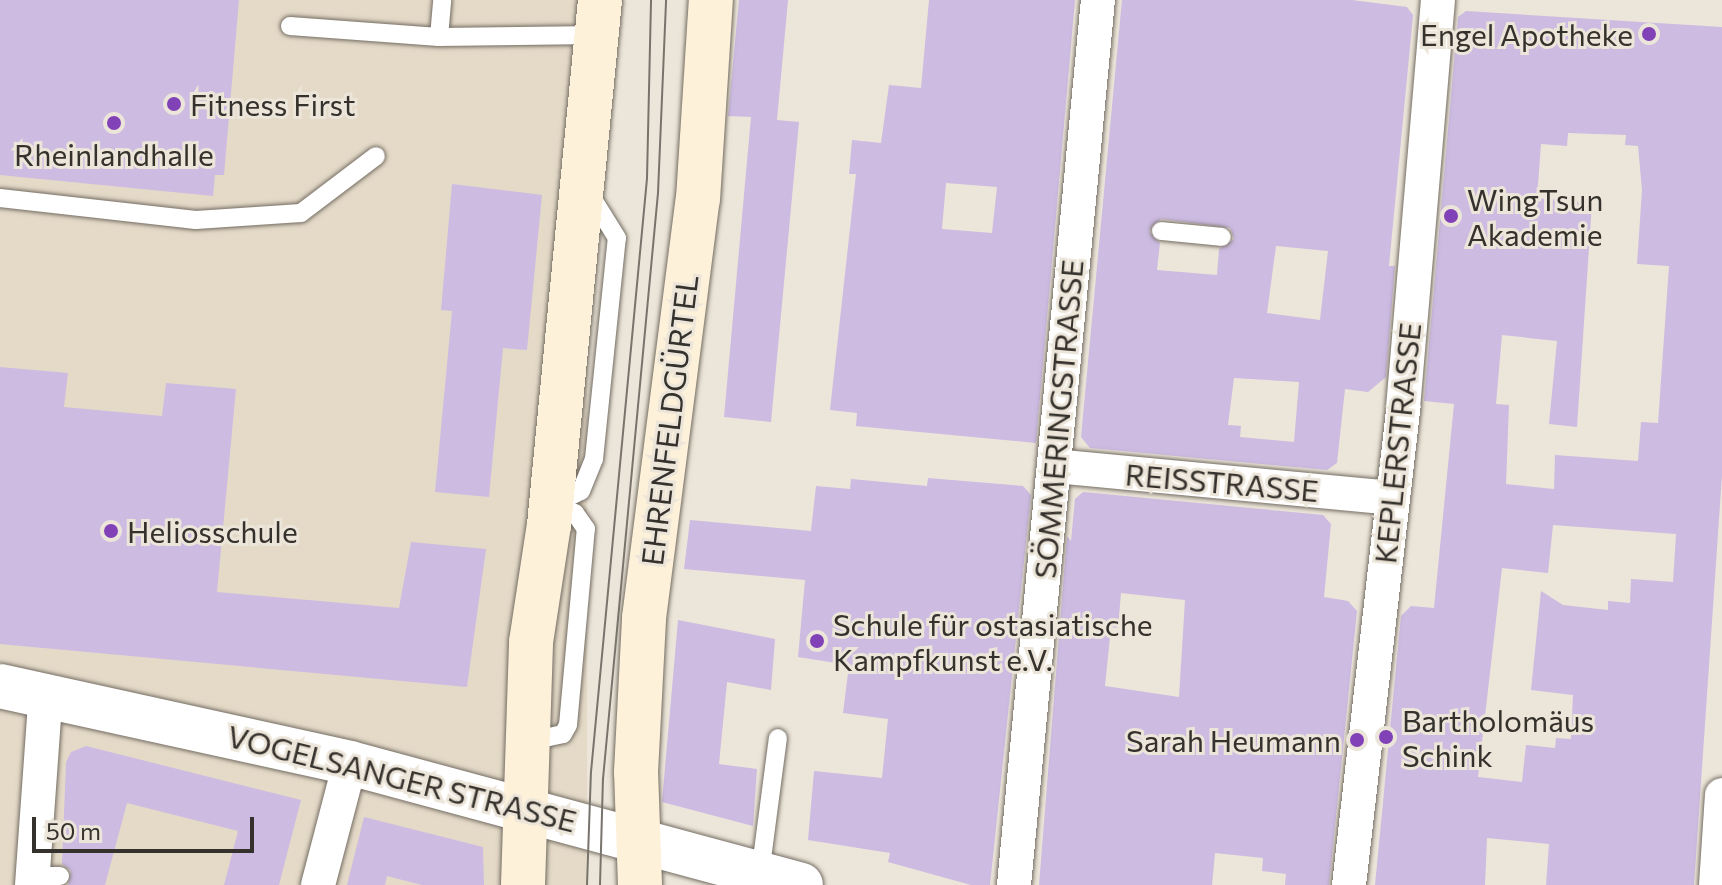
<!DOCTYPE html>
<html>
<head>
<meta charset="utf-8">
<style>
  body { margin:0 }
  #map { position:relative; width:1722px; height:885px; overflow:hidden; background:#ece5d9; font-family:Commissioner,sans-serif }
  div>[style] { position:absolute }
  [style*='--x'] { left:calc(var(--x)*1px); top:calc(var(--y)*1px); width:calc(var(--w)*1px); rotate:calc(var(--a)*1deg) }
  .built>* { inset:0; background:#e5dac8; transform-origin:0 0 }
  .building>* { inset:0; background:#cdbbe2 }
  .roads { filter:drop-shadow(0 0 2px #746d63) drop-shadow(0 0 2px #746d63) }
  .service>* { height:18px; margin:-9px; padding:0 9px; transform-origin:9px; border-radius:9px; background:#fff }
  .minor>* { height:34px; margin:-17px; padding:0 17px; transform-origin:17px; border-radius:17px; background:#fff }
  .tertiary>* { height:44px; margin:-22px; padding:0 22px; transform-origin:22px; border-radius:22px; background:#fff }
  .secondary>* { height:44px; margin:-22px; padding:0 22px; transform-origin:22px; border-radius:22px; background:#fef1da }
  .tram>* { height:2px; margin:-1px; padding:0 1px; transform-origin:1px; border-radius:1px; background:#78746c }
  .dots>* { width:22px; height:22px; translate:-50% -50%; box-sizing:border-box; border:4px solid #ece5d9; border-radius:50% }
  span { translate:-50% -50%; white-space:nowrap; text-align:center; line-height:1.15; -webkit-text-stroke:6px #ece5d9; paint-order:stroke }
  .poi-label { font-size:30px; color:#35322d }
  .right { translate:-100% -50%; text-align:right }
  .left { translate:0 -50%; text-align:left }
  .street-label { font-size:30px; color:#35322d }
  .scale { position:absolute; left:32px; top:817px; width:222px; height:36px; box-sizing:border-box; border:4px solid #35322d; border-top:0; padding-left:10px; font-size:24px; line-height:28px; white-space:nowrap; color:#35322d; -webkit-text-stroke:6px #ece5d9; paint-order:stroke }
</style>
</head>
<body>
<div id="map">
  <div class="built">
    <div style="left:0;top:0;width:587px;height:885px"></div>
  </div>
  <div class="building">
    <div style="clip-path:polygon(0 0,239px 0,224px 175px,215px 175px,213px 196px,0 175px)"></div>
    <div style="clip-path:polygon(739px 0,788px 0,777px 120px,799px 122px,771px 422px,724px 417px,751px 117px,728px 116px)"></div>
    <div style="clip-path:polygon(evenodd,929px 0,1075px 0,1036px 443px,856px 426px,857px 413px,830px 410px,856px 174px,849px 174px,852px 140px,881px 143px,889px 85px,921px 88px,929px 0,946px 183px,997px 187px,992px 233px,942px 229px,946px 183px)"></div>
    <div style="clip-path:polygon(evenodd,1122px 0,1352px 0,1407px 7px,1413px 15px,1389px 266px,1395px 266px,1386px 377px,1368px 392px,1345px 389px,1337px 463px,1327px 470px,1090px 448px,1081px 437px,1122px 0,1161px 219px,1230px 228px,1234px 239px,1219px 249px,1217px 275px,1157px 270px,1160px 243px,1149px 231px,1161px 219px,1122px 0,1276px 246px,1328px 251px,1320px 320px,1267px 313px,1276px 246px,1122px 0,1234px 378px,1299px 382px,1294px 442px,1240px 437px,1241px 426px,1228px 425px,1234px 378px)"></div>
    <div style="clip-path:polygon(evenodd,1466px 11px,1722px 27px,1722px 475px,1694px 885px,1546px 885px,1549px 844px,1487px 838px,1485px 885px,1375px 885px,1401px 616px,1411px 606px,1434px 608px,1454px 404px,1424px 401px,1458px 17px,1466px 11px,1568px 133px,1626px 135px,1625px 145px,1638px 146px,1642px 190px,1637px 264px,1669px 266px,1658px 423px,1641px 422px,1638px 461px,1555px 455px,1554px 489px,1506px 484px,1509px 405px,1496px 404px,1502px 335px,1557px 341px,1549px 424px,1577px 427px,1592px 203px,1537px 198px,1541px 144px,1567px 146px,1568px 133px,1466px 11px,1553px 525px,1676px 534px,1673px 582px,1631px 579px,1630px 603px,1608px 601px,1608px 610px,1563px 605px,1541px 591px,1531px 690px,1573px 695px,1571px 739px,1556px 738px,1555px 748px,1526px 745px,1522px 782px,1478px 777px,1502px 568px,1548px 573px,1553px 525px)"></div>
    <div style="clip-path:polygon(452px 184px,542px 195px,527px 350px,503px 348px,489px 497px,435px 492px,452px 311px,441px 310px)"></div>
    <div style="clip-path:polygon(0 367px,68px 373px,64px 407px,162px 416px,166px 383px,236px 389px,217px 592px,399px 608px,411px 542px,486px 549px,467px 687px,0 644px)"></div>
    <div style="clip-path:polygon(928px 478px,1023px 486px,1031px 495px,990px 885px,971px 885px,888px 862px,890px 853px,808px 840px,814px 771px,882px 778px,888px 719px,843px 713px,849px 665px,798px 657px,805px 580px,684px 569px,690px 520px,811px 531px,816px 486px,850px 489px,851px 479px,927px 486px)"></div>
    <div style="clip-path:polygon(evenodd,1083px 492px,1323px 515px,1331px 524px,1324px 597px,1348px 601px,1357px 611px,1329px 885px,1285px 885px,1286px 874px,1262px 871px,1263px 858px,1215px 853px,1212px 885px,1039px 885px,1067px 536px,1071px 541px,1075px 499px,1083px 492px,1121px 593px,1185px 600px,1179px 697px,1105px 686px,1111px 627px,1118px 628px,1121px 593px)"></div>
    <div style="clip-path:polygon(678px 620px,775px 639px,771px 690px,727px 682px,719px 764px,757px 769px,753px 826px,662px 802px)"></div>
    <div style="clip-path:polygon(86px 746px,301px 800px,279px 885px,224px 885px,238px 831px,127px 803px,105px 885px,68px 885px,71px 871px,62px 864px,66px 762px,71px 752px)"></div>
    <div style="clip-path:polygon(364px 817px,483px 847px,484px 885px,422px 885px,387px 876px,385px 885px,347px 885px)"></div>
  </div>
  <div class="roads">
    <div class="service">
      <div style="--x:290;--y:26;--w:149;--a:4.2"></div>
      <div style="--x:439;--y:37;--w:158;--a:-0.7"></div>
      <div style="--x:439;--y:37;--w:37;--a:-85"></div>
      <div style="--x:0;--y:198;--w:197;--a:6.4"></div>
      <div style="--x:196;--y:220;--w:105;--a:-3.8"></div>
      <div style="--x:301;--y:213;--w:94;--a:-37.2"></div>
      <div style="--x:1161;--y:231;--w:61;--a:5.6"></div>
      <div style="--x:553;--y:505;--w:31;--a:-27"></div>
      <div style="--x:581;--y:491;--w:35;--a:-68"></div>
      <div style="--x:594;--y:459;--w:222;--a:-84.1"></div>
      <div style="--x:617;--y:238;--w:53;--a:-121.9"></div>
      <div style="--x:527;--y:734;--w:22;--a:8"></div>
      <div style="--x:549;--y:737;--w:14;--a:-12"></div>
      <div style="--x:563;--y:734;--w:10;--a:-61"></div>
      <div style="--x:568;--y:725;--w:197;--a:-84.8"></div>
      <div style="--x:586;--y:529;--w:19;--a:-125"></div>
      <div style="--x:575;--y:513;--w:25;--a:-162"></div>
      <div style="--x:760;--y:874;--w:137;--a:-82.5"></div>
      <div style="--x:33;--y:876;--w:27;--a:0"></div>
    </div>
    <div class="minor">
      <div style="--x:1054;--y:466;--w:338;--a:5.4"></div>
      <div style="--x:32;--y:885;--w:194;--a:-85.9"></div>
      <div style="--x:318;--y:885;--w:126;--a:-75.3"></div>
      <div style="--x:1014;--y:885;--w:889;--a:-84.58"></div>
      <div style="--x:1349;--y:885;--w:480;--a:-83.5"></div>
      <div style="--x:1403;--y:408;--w:409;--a:-85.1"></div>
      <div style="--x:1716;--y:885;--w:90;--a:-86.2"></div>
    </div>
    <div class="tertiary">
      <div style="--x:0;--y:686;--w:358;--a:12.4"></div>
      <div style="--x:350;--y:763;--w:467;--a:15.1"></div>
    </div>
    <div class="secondary">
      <div style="--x:523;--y:885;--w:243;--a:-88.1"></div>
      <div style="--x:531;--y:642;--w:118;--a:-81.3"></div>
      <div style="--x:549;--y:525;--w:527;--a:-84.45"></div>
      <div style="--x:640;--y:885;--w:113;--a:-92"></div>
      <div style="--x:636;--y:772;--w:154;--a:-87"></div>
      <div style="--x:644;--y:618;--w:422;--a:-82.7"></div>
      <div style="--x:698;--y:199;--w:199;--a:-86.3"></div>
    </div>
  </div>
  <div class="tram">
    <div style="--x:587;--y:885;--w:113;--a:-88"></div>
    <div style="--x:591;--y:772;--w:597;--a:-84.61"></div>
    <div style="--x:647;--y:178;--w:178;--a:-88.7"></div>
    <div style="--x:600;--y:885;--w:106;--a:-88.4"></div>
    <div style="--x:603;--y:779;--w:589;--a:-84.64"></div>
    <div style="--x:658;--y:193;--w:193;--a:-87.6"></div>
  </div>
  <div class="dots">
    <div style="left:1649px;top:34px;background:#8142b7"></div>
    <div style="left:174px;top:104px;background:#8142b7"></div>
    <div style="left:114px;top:123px;background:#8142b7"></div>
    <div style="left:1451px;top:216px;background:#8142b7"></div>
    <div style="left:111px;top:531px;background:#8142b7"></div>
    <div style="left:817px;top:641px;background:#8142b7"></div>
    <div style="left:1386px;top:737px;background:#8142b7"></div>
    <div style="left:1357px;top:740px;background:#8142b7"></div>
  </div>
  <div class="poi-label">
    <span class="right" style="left:1633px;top:34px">Engel Apotheke</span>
    <span class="left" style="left:190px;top:104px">Fitness First</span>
    <span style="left:114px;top:154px">Rheinlandhalle</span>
    <span class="left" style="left:1467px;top:216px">WingTsun<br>Akademie</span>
    <span class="left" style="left:127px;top:531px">Heliosschule</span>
    <span class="left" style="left:833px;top:641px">Schule für ostasiatische<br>Kampfkunst e.V.</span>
    <span class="left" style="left:1402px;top:737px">Bartholomäus<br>Schink</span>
    <span class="right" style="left:1341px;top:740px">Sarah Heumann</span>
  </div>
  <div class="street-label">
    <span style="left:1058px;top:419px;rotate:-85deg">SÖMMERINGSTRASSE</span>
    <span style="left:669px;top:420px;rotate:-83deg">EHRENFELDGÜRTEL</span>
    <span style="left:1397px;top:443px;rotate:-84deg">KEPLERSTRASSE</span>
    <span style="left:1222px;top:482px;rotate:5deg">REISSTRASSE</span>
    <span style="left:402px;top:778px;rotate:14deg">VOGELSANGER STRASSE</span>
  </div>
  <div class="scale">50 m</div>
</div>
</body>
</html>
